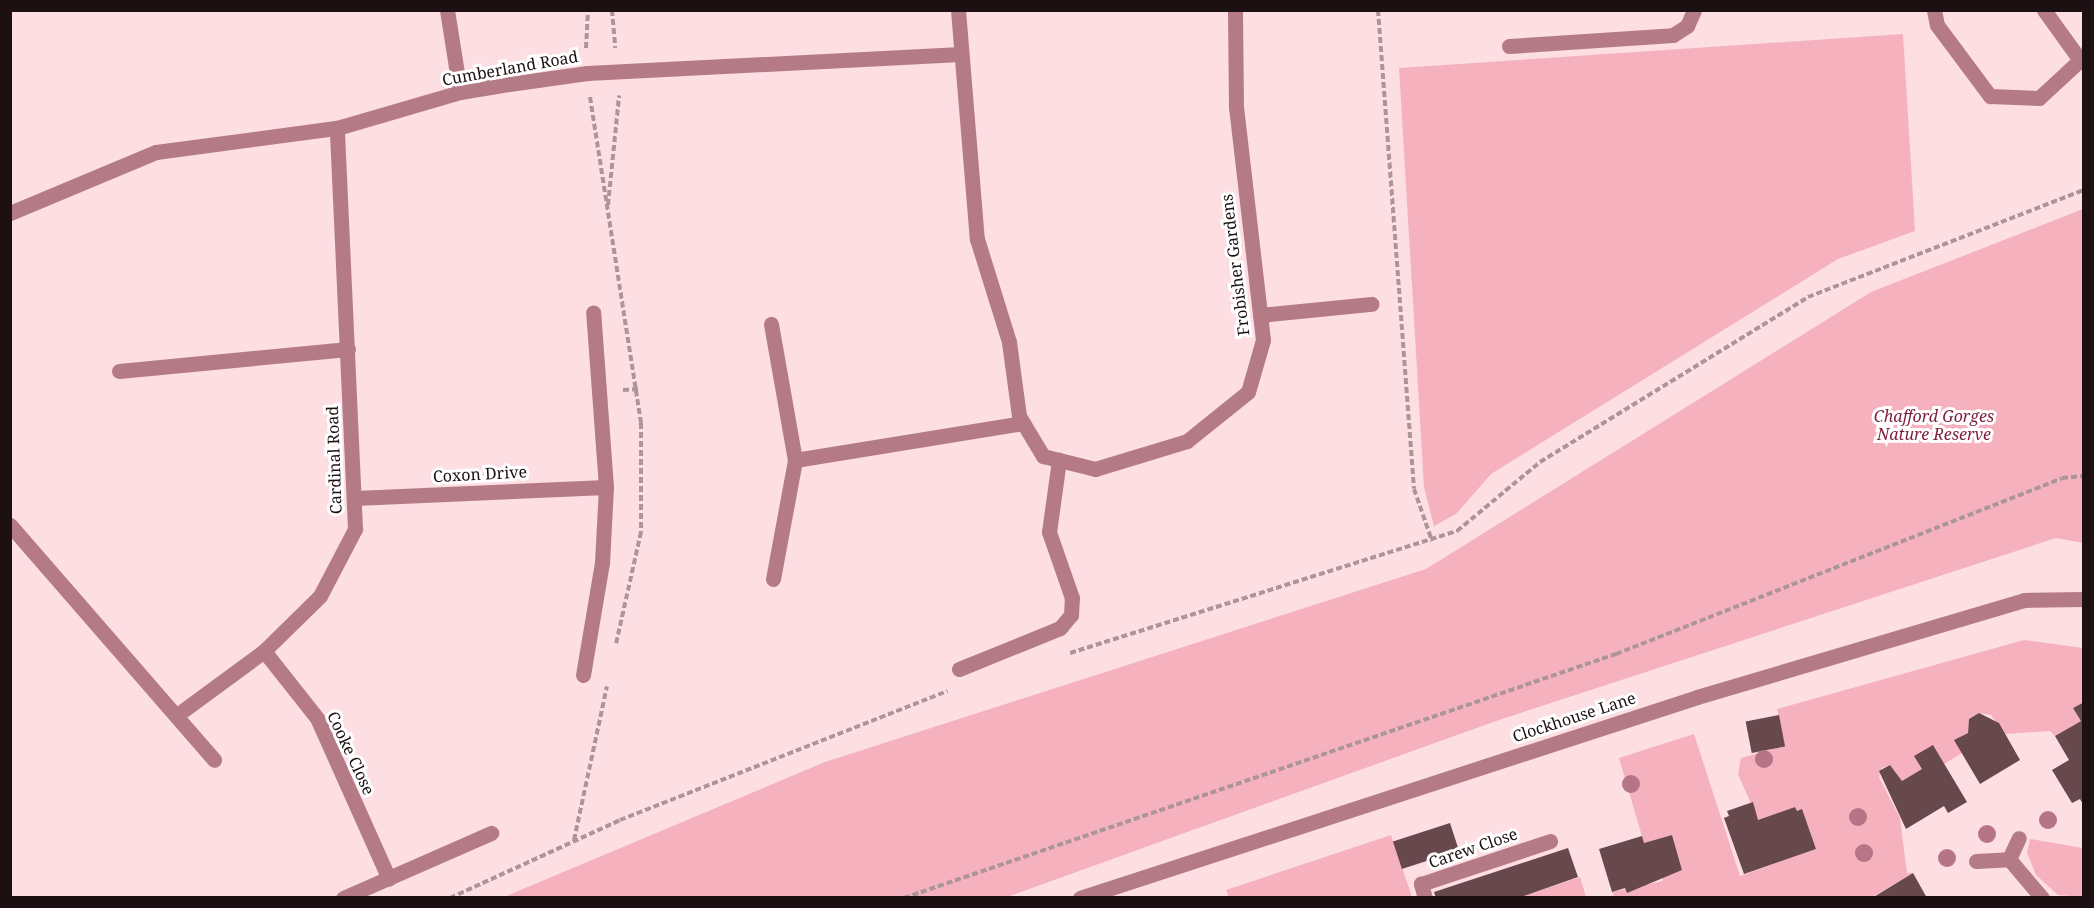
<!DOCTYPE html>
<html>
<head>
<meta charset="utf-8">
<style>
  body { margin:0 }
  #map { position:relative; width:2094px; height:908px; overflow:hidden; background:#fcdee3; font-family:"Noto Serif",serif }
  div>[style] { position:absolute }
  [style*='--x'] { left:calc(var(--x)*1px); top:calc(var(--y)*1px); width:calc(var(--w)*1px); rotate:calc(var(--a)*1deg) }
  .green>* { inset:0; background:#f5b2be }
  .building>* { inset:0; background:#66484d; transform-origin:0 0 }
  .path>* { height:4px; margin-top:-2px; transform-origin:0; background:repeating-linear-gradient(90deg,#ac9599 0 6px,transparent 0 9px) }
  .service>* { height:15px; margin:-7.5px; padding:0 7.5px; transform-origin:7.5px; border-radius:7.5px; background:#b47b86 }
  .minor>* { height:15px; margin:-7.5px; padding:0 7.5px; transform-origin:7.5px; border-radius:7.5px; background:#b47b86 }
  .tertiary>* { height:15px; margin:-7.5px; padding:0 7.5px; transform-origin:7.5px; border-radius:7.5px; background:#b47b86 }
  .trees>* { width:18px; height:18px; margin:-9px; border-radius:50%; background:#b67487 }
  span { translate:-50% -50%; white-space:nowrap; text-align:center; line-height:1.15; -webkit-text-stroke:6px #fff; paint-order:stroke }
  .street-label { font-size:16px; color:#1c1012 }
  .park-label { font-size:16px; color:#7c1d3b; font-style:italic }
  .frame { position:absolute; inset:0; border:12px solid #1c1012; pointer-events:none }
</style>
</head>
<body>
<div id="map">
  <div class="green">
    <div style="clip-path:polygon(1903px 34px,1915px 231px,1838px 259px,1491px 474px,1456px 514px,1434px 526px,1424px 487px,1399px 68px)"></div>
    <div style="clip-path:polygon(2083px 209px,2083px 543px,2056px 538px,1496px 721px,1007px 897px,504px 897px,825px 762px,1426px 569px,1871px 292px)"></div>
    <div style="clip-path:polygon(2024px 640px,2083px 648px,2083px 702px,2073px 708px,2081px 721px,2055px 736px,2050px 731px,2005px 734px,1991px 715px,1979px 713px,1969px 719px,1968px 733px,1955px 740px,1962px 753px,1944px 764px,1922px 769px,1902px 781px,1890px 765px,1882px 768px,1879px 777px,1900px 818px,1907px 873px,1913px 873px,1872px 897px,1615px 898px,1612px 892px,1663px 881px,1662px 877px,1682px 870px,1672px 835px,1644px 843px,1619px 758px,1694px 734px,1740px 876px,1816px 849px,1802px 810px,1797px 811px,1795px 807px,1758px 820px,1738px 774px,1741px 758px,1785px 746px,1777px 709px)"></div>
    <div style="clip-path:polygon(1391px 835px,1412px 897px,1229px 898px,1226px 890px)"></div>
    <div style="clip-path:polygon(2030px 839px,2083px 848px,2083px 897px,2058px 895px,2036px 875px,2027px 853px)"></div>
    <div style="clip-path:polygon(1580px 877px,1586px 897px,1518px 898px)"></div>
  </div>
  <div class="building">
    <div style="clip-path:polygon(2084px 702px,2084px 806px,2080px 799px,2072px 803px,2052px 770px,2069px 760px,2055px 736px,2081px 721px,2073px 708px)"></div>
    <div style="clip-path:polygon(1979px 713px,1999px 723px,2020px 760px,1980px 784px,1954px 740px,1968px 733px,1969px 719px)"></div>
    <div style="left:1779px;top:715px;width:32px;height:34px;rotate:79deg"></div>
    <div style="clip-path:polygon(1933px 745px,1967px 802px,1948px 813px,1944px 806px,1906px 829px,1879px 771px,1890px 765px,1902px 781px,1922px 769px,1914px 756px)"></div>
    <div style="clip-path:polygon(1753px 802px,1758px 820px,1795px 807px,1797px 811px,1802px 809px,1816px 849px,1744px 874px,1724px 818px,1729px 816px,1727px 811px)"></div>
    <div style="left:1450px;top:823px;width:29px;height:60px;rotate:72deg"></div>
    <div style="clip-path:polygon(1672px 835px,1682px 870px,1627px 893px,1625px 888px,1612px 892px,1599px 849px,1642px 836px,1644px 843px)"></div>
    <div style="clip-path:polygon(1568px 848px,1578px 877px,1518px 898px,1436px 898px,1434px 892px)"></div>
    <div style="clip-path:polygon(1913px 873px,1927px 898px,1872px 898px)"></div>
  </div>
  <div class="path">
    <div style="--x:612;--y:10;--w:38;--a:85"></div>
    <div style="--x:1378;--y:10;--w:480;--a:85.7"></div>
    <div style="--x:1414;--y:489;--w:55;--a:70.9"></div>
    <div style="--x:586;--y:48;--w:38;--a:-87"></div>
    <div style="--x:590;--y:97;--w:330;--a:81.1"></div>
    <div style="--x:641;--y:423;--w:109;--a:90"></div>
    <div style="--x:641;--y:532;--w:115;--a:102.6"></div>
    <div style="--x:608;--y:205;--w:110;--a:-84.2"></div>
    <div style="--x:623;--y:390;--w:15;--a:-4"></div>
    <div style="--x:1070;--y:653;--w:406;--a:-17.5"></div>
    <div style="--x:1457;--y:531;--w:108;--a:-39.7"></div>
    <div style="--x:1540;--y:462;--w:315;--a:-31.6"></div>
    <div style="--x:1808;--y:297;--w:296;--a:-21.2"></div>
    <div style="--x:574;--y:840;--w:157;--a:-77.9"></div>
    <div style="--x:450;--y:898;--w:187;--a:-24.6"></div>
    <div style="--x:620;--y:820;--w:352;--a:-21.5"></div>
    <div style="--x:904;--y:898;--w:753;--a:-18.92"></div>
    <div style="--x:1616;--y:654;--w:479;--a:-21.5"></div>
    <div style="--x:2062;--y:478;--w:22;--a:-5"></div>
  </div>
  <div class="service">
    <div style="--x:1934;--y:10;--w:15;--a:79"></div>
    <div style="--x:1937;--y:25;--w:89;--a:53.3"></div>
    <div style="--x:1990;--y:96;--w:49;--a:2.3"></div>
    <div style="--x:2039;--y:98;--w:56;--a:-42.8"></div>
    <div style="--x:2080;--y:60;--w:62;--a:-125.8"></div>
    <div style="--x:1509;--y:46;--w:164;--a:-3.8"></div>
    <div style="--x:1673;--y:35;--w:17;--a:-33"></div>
    <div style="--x:1687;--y:26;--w:17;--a:-66"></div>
    <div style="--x:1260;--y:315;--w:112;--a:-5.7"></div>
    <div style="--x:119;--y:371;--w:230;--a:-5.5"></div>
    <div style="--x:959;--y:669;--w:109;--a:-22.1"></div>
    <div style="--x:1060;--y:628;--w:17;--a:-50"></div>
    <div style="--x:1071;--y:615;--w:17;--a:-87"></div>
    <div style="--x:1072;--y:598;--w:70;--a:-109.2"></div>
    <div style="--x:1049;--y:532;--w:73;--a:-82.1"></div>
    <div style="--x:1425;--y:898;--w:15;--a:-106"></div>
    <div style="--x:1421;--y:884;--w:136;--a:-18.4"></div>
  </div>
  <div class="minor">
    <div style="--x:447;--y:10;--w:83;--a:81"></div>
    <div style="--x:958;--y:10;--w:230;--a:85.3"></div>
    <div style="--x:977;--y:239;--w:108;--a:72.7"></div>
    <div style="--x:1009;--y:342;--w:75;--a:82.3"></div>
    <div style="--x:1019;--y:416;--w:47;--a:59"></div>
    <div style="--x:1043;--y:456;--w:54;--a:14"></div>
    <div style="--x:1095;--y:469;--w:96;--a:-16.9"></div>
    <div style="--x:1187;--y:441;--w:78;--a:-38.8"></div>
    <div style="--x:1248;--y:392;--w:54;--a:-73.9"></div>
    <div style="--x:1263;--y:340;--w:234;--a:-96.6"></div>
    <div style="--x:1236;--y:108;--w:98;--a:-90.6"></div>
    <div style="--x:10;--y:213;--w:158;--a:-22.7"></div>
    <div style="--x:156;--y:152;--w:183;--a:-7.6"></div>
    <div style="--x:337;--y:128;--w:128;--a:-16.3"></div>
    <div style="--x:460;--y:92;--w:50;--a:-9.3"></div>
    <div style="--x:509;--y:84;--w:79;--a:-8"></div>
    <div style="--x:587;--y:73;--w:374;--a:-2.9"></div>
    <div style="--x:771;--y:324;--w:138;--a:80"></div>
    <div style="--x:355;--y:498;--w:251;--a:-2.5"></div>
    <div style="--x:10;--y:525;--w:311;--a:49"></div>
    <div style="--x:773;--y:579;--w:121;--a:-79.5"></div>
    <div style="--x:795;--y:460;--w:231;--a:-9.2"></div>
    <div style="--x:264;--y:651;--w:85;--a:51.7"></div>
    <div style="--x:317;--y:718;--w:176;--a:65.9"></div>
    <div style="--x:583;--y:675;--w:114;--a:-80.4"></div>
    <div style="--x:602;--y:563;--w:76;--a:-87"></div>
    <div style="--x:606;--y:487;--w:175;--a:-94.2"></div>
    <div style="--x:177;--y:715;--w:108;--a:-36.3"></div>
    <div style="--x:264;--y:651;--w:78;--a:-44.5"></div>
    <div style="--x:320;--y:596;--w:76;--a:-62.4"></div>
    <div style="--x:355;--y:529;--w:401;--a:-92.6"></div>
    <div style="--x:2009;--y:859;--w:23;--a:-65"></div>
    <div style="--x:1976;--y:861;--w:33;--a:-3"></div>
    <div style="--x:2009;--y:859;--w:51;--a:49.8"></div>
    <div style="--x:343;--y:898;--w:162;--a:-23.7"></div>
  </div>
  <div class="tertiary">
    <div style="--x:1080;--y:898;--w:649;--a:-18.04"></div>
    <div style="--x:1697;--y:697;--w:341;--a:-16.5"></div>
    <div style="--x:2024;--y:600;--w:60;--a:-1"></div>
  </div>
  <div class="trees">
    <div style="left:1764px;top:759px"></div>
    <div style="left:1631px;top:784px"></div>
    <div style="left:1858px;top:817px"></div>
    <div style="left:2048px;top:820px"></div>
    <div style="left:1987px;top:834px"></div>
    <div style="left:1864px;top:853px"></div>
    <div style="left:1947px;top:858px"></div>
  </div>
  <div class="street-label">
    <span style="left:510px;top:68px;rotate:-10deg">Cumberland Road</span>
    <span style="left:1235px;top:265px;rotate:-97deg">Frobisher Gardens</span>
    <span style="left:334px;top:460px;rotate:-92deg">Cardinal Road</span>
    <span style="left:480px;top:474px;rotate:-3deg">Coxon Drive</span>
    <span style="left:1574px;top:717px;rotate:-18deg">Clockhouse Lane</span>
    <span style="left:351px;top:753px;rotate:65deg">Cooke Close</span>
    <span style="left:1473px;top:848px;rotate:-19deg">Carew Close</span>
  </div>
  <div class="park-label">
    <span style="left:1934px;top:425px">Chafford Gorges<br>Nature Reserve</span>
  </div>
  <div class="frame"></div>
</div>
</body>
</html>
